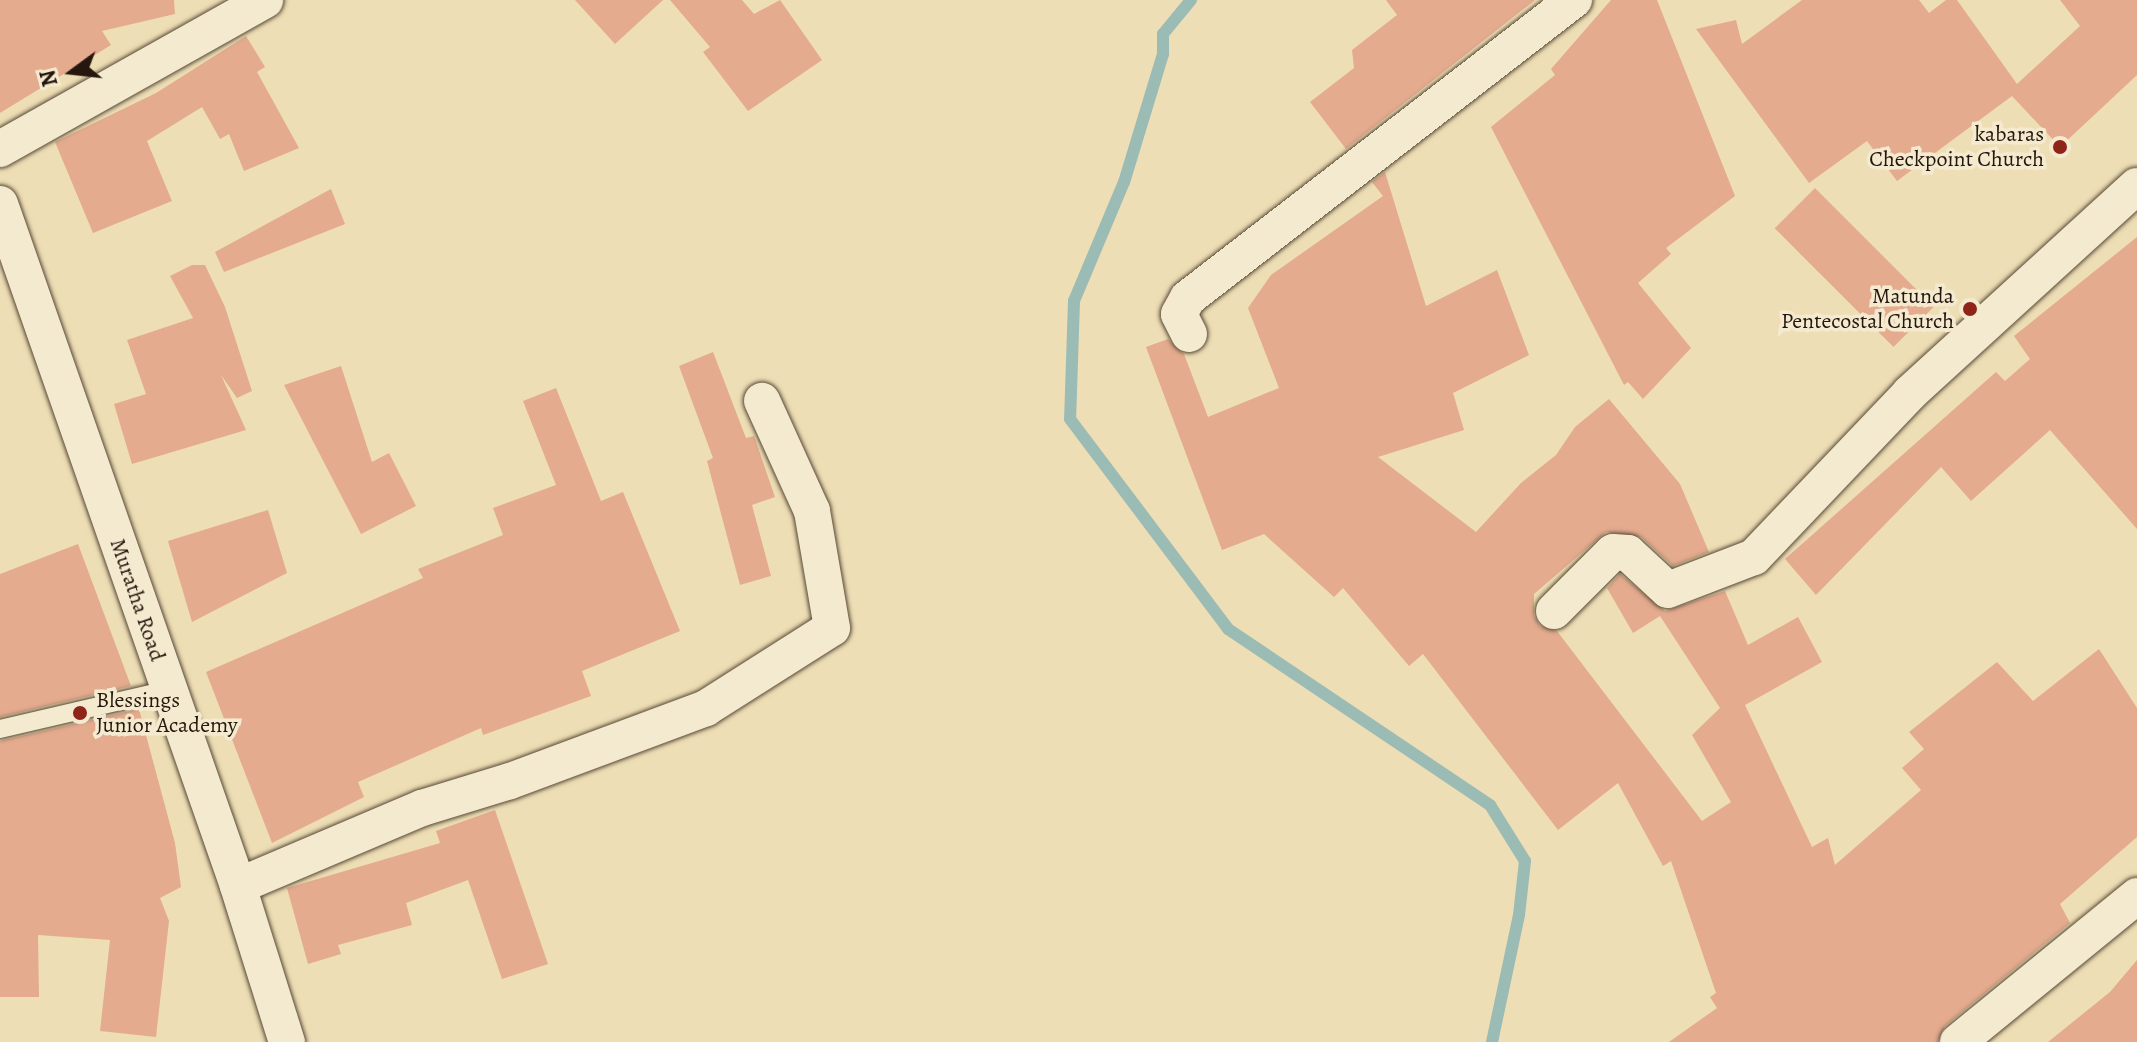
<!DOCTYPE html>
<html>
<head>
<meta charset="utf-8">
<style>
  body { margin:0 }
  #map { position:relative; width:2137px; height:1042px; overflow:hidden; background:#eedeb5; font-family:Alegreya,serif }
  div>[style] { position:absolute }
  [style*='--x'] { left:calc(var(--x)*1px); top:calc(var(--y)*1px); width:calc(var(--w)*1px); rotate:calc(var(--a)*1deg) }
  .stream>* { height:12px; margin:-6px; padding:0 6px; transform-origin:6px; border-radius:6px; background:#9bbbb5 }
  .building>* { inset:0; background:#e4ab8e; transform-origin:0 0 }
  .roads { filter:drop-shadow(0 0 2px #574937) drop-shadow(0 0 2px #574937) }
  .service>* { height:18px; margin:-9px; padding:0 9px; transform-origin:9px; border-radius:9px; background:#f4eacf }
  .minor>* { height:36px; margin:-18px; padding:0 18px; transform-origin:18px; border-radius:18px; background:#f4eacf }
  .dots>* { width:22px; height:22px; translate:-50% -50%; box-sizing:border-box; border:4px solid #f4eacf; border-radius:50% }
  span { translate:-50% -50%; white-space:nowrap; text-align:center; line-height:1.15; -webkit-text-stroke:7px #f4eacf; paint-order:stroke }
  .poi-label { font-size:22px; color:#25170d }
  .right { translate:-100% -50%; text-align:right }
  .left { translate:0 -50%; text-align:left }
  .street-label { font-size:22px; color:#25170d }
  .north { position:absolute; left:32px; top:32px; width:80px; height:80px; -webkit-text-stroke:6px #f4eacf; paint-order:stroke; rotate:255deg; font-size:22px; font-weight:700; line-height:32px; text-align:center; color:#25170d }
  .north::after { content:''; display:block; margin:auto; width:28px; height:36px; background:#25170d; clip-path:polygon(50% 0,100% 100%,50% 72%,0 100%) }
</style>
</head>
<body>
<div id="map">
  <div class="stream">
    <div style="--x:1191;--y:0;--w:44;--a:129.5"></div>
    <div style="--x:1163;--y:34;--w:20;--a:90"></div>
    <div style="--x:1163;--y:54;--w:134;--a:106.9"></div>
    <div style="--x:1124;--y:182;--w:129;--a:112.8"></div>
    <div style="--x:1074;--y:301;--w:118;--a:91.9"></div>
    <div style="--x:1070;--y:419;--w:263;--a:53"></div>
    <div style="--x:1228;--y:629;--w:316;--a:33.9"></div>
    <div style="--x:1490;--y:805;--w:66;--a:58"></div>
    <div style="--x:1525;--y:861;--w:54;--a:96.3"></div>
    <div style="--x:1519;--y:915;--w:130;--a:102"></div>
  </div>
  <div class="building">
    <div style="clip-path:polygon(0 0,174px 0,175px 14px,102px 31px,111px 45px,0 113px)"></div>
    <div style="clip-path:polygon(575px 0,663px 0,615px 44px)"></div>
    <div style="clip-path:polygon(670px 0,742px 0,754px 14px,780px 0,822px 60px,748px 111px,703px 52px,710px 47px)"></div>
    <div style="clip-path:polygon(1386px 0,1535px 0,1346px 149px,1310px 102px,1354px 68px,1352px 50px,1397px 15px)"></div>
    <div style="clip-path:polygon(1611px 0,1657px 0,1735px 196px,1666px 248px,1671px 254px,1638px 283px,1691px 348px,1643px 399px,1628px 382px,1624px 385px,1491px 127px,1555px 75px,1551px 69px)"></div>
    <div style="clip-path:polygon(1802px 0,1919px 0,1929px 13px,1946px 0,1957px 0,2017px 84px,2080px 26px,2060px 0,2137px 0,2137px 75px,2060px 147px,2012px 96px,1897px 181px,1867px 141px,1809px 183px,1696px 29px,1736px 20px,1742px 44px)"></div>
    <div style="clip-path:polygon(246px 36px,265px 67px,257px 72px,299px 148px,244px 171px,229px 134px,220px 139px,202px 107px,147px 141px,172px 201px,93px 233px,55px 142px,156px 93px)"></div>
    <div style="clip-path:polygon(1385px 172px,1426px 306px,1497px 270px,1529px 355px,1453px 393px,1464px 430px,1378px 457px,1476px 532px,1521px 483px,1556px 455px,1575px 427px,1609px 399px,1680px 484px,1709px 552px,1673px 566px,1641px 537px,1606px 532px,1534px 594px,1534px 616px,1540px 626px,1557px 631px,1702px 821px,1731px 802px,1692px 735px,1720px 708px,1660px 616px,1633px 633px,1607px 588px,1620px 574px,1665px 611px,1725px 591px,1748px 645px,1798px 617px,1822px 662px,1745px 705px,1812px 847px,1828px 838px,1835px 865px,1921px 790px,1902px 768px,1924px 749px,1909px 732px,1997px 662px,2033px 701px,2099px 649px,2137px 708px,2137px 837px,2060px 904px,2070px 923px,1945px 1026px,1938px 1042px,1669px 1042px,1717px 1008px,1710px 997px,1716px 993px,1671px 861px,1663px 866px,1618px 783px,1558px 830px,1423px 654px,1409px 666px,1343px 588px,1334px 597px,1264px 534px,1222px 550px,1146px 347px,1168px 339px,1184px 354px,1208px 417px,1279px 388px,1248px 308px,1271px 275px,1383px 196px,1372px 182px)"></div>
    <div style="left:1815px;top:188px;width:168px;height:57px;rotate:45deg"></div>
    <div style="clip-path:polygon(331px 189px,345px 224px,224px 272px,215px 252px)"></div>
    <div style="clip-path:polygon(2137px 237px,2137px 529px,2050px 430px,1971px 501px,1941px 467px,1816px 595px,1785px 559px,1996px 372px,2005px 381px,2030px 359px,2014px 336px)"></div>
    <div style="clip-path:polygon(192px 265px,205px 265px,225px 307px,252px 391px,237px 398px,221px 375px,246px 430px,132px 464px,114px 404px,146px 394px,127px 340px,193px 318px,170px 276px)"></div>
    <div style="clip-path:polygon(713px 352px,746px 438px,754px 436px,775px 497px,752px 505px,771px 576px,740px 585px,707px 461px,713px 458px,679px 366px)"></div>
    <div style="clip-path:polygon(341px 366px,372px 462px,389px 453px,416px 506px,361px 534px,284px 385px)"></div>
    <div style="clip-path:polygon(556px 388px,601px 501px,623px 492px,680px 631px,582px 671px,591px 696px,483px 735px,481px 728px,358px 782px,364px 797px,272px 843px,206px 672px,423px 578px,418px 569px,503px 535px,493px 508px,556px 485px,523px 401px)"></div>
    <div style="clip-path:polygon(268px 510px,287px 573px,192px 622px,168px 541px)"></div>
    <div style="clip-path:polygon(78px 544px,131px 686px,0 717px,0 574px)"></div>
    <div style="clip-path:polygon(139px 709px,175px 843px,181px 887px,160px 898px,169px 921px,156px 1037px,100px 1031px,110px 940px,38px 935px,39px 997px,0 997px,0 741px)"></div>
    <div style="clip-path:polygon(495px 810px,548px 964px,502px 979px,468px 880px,406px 903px,412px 925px,338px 945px,341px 954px,308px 964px,287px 888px,440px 843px,436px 831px)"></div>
    <div style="clip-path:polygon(2137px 960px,2137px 1042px,2048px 1042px,2110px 992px)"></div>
  </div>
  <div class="roads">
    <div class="service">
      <div style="--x:0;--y:729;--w:172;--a:-13.1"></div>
    </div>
    <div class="minor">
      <div style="--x:0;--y:149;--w:304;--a:-29.3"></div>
      <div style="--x:0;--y:204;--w:722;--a:70.76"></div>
      <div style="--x:238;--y:886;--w:164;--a:72.6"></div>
      <div style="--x:1189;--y:334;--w:22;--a:-117"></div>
      <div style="--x:1179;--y:314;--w:18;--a:-61"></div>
      <div style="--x:1188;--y:298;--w:488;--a:-37.7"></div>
      <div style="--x:1554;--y:611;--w:83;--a:-45"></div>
      <div style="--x:1613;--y:552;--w:15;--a:4"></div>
      <div style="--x:1628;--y:553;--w:54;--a:42.8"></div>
      <div style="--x:1668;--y:590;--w:92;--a:-21"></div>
      <div style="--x:1754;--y:557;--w:226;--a:-46.4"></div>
      <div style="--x:1910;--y:393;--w:307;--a:-42.4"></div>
      <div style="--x:238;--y:886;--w:200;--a:-23"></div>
      <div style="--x:422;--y:808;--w:92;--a:-17.1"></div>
      <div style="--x:510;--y:781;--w:209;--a:-20.4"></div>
      <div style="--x:706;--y:708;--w:149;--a:-32.4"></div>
      <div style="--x:832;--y:628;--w:119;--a:-99.7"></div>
      <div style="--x:812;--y:511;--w:121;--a:-114.4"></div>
      <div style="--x:1958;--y:1042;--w:231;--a:-39.2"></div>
    </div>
  </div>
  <div class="dots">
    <div style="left:2060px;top:147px;background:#8f2418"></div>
    <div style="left:1970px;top:309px;background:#8f2418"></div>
    <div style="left:80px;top:713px;background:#8f2418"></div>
  </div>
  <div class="poi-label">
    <span class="right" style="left:2044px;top:147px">kabaras<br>Checkpoint Church</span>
    <span class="right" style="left:1954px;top:309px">Matunda<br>Pentecostal Church</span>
    <span class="left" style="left:96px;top:713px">Blessings<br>Junior Academy</span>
  </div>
  <div class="street-label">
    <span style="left:137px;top:600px;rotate:71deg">Muratha Road</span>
  </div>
  <div class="north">N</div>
</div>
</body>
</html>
